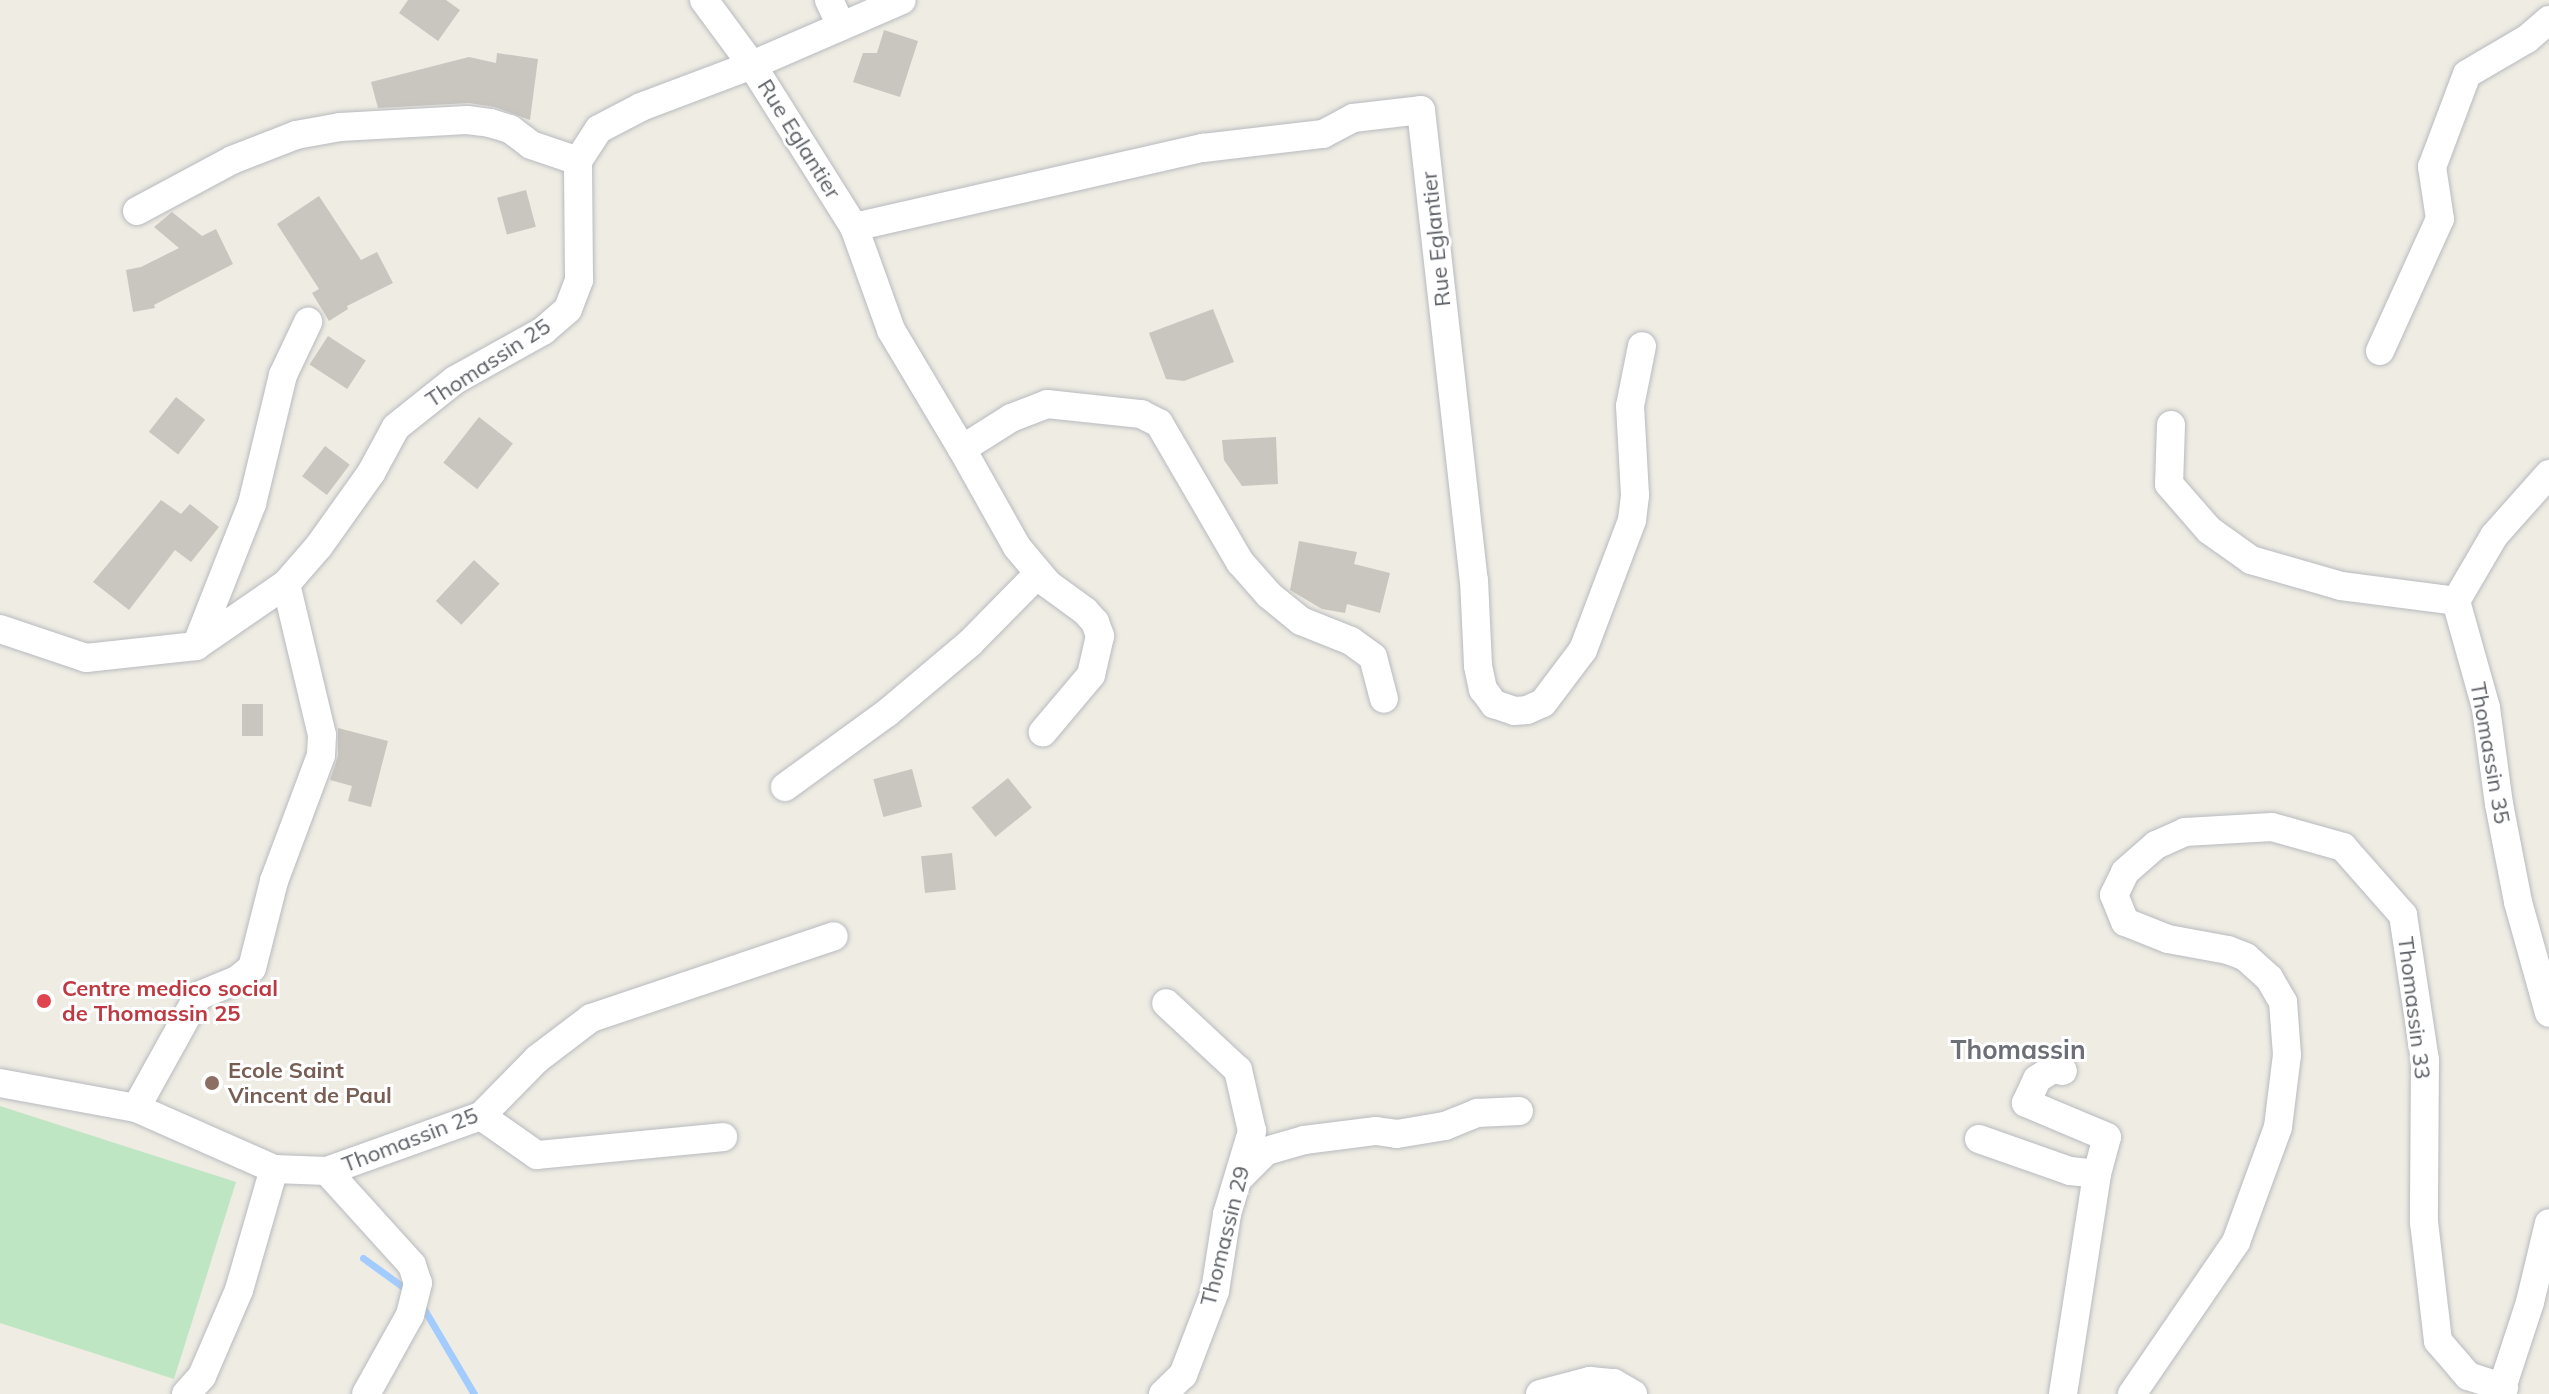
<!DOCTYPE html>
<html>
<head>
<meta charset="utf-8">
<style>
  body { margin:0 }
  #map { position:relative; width:2549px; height:1394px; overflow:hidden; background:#eeece3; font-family:Mulish,sans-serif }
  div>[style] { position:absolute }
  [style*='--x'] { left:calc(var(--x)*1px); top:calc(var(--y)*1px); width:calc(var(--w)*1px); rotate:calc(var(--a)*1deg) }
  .green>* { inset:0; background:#bfe6c3 }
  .stream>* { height:7px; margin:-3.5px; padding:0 3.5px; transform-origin:3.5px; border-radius:3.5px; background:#a2ccff }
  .building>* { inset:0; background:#c9c6c0; transform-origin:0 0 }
  .roads { filter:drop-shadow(0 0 2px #b8babf) drop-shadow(0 0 2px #b8babf) }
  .minor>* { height:28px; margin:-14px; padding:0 14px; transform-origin:14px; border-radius:14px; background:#fff }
  .dots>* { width:22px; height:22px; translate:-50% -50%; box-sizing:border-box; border:4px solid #fff; border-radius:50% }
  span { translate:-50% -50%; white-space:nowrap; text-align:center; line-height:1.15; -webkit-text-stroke:6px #fff; paint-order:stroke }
  .street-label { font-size:22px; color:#5b5e64 }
  .health-label { font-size:22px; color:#be3a42; font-weight:700 }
  .left { translate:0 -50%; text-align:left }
  .education-label { font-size:22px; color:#785e54; font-weight:700 }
  .quarter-label { font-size:26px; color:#6c7076; font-weight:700 }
</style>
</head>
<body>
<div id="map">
  <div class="green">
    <div style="clip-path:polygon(0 1106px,236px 1182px,174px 1379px,0 1323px)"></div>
  </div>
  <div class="stream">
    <div style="--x:363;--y:1258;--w:58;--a:35.9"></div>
    <div style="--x:421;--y:1304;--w:104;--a:59.5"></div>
  </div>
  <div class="building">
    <div style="clip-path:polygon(408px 0,446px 0,460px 10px,438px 41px,399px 13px)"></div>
    <div style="clip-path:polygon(884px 30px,918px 41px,900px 97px,853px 82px,863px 53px,877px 53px)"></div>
    <div style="clip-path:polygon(497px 53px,538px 59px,530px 120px,495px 107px,469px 103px,378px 108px,371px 82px,469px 57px,496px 63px)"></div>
    <div style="left:526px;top:190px;width:38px;height:30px;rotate:75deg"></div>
    <div style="clip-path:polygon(319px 196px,361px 260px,377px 252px,393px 283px,347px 306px,348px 309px,329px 321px,312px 293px,319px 289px,277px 224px)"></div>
    <div style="clip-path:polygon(172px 212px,202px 236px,216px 229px,233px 264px,154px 305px,155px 308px,133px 312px,126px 270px,141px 267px,179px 248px,154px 227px)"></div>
    <div style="clip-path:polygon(1213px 309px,1234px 362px,1184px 381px,1166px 379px,1149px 333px)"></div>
    <div style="left:328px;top:336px;width:45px;height:34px;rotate:33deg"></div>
    <div style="left:176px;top:397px;width:37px;height:44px;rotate:38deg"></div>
    <div style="left:479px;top:417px;width:43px;height:58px;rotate:38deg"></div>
    <div style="clip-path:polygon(1276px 437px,1278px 484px,1242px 486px,1224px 460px,1222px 440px)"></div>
    <div style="left:325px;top:446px;width:31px;height:38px;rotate:37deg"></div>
    <div style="clip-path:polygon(161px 500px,181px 514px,190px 504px,219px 527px,191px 562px,175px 550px,129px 610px,93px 582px)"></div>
    <div style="clip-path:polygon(1299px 541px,1357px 552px,1354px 564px,1390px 573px,1380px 613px,1347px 604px,1345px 613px,1322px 609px,1290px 590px)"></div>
    <div style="left:474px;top:560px;width:35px;height:56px;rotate:43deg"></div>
    <div style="left:242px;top:704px;width:21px;height:32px"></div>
    <div style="clip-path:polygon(338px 728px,388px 741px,371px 807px,348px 801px,352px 786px,330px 780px,338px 756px)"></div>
    <div style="left:912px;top:769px;width:39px;height:40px;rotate:75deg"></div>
    <div style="left:1008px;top:778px;width:38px;height:47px;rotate:51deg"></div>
    <div style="left:952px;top:853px;width:37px;height:31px;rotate:84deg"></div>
  </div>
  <div class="roads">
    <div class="minor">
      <div style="--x:704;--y:0;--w:81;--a:53.6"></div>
      <div style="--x:752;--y:65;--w:191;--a:57.8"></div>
      <div style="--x:854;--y:227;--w:358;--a:-12.8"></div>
      <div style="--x:1203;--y:148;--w:121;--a:-6.7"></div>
      <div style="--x:1323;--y:134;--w:34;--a:-28"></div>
      <div style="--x:1353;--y:118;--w:68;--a:-6.7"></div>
      <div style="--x:1421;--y:110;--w:473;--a:83.6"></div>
      <div style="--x:1474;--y:580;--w:86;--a:87.3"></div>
      <div style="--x:1478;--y:666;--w:24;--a:78"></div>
      <div style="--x:1483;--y:689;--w:19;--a:54"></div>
      <div style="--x:1494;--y:704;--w:21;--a:19"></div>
      <div style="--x:1514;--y:711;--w:13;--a:-4"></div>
      <div style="--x:1527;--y:710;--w:17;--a:-24"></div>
      <div style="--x:1543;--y:703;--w:66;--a:-53"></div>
      <div style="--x:1583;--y:650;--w:139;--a:-69.3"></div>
      <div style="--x:1632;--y:520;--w:25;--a:-83"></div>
      <div style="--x:1635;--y:495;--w:89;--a:-93.2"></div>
      <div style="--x:1630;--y:406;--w:61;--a:-78.7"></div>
      <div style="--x:829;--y:0;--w:29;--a:65"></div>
      <div style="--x:137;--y:211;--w:108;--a:-28.2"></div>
      <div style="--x:232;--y:160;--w:69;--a:-21.3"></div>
      <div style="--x:296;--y:135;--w:45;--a:-10.3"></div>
      <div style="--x:340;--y:127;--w:127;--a:-3.2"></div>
      <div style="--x:467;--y:120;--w:23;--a:7"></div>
      <div style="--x:490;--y:123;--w:21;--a:17"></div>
      <div style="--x:510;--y:129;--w:26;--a:37"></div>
      <div style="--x:531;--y:145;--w:50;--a:18.8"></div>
      <div style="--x:854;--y:227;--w:109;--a:70.2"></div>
      <div style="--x:891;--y:330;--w:139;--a:59.2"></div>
      <div style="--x:962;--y:449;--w:58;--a:-32.3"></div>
      <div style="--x:1011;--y:418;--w:39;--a:-21"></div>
      <div style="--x:1047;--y:404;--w:95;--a:6.1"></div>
      <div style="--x:1141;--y:414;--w:20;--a:27"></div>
      <div style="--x:1159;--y:423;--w:161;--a:59.8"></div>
      <div style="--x:1240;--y:562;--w:44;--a:48.7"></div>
      <div style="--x:1269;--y:595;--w:41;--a:39.1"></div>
      <div style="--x:1301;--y:621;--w:54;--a:21.8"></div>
      <div style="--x:1351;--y:641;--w:27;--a:36"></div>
      <div style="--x:1373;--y:657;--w:43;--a:75.3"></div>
      <div style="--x:2380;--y:351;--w:145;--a:-65.6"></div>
      <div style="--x:2440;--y:219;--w:53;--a:-98.7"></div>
      <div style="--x:2432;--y:167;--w:99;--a:-69.4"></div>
      <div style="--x:2467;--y:74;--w:69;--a:-30.3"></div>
      <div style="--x:2527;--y:39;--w:29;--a:-41"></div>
      <div style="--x:2171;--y:425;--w:59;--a:91.9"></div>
      <div style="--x:2169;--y:484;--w:61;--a:49"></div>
      <div style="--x:2209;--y:530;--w:52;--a:35.5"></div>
      <div style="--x:2251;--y:560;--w:94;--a:16.1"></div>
      <div style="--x:2341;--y:586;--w:116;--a:7.4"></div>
      <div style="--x:962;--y:449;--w:112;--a:60.7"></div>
      <div style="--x:1017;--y:547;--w:48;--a:50"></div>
      <div style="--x:1048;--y:584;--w:46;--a:36.1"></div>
      <div style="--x:1085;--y:611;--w:15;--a:48"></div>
      <div style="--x:1095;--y:622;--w:15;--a:70"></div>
      <div style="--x:1100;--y:636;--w:40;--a:103"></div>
      <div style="--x:1091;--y:675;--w:75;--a:130.1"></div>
      <div style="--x:2549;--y:474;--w:83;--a:131.6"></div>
      <div style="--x:2494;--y:536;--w:75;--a:120.3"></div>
      <div style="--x:2456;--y:601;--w:111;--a:74.3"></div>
      <div style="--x:2486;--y:708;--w:97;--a:82.3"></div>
      <div style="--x:2499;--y:804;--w:100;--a:79"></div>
      <div style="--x:2518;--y:902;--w:115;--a:74.4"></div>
      <div style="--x:0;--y:629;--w:91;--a:18.6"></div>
      <div style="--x:86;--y:658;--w:111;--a:-6.2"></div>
      <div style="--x:196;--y:646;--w:109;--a:-34.6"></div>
      <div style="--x:286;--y:584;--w:50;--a:-49"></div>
      <div style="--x:319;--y:546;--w:90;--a:-54.5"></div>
      <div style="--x:371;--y:473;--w:52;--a:-61.5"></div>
      <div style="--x:396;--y:427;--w:75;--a:-38.5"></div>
      <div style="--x:455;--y:380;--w:101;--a:-29.1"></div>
      <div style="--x:543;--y:331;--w:33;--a:-41"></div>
      <div style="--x:568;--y:309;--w:31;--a:-69"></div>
      <div style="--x:579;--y:280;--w:119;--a:-90.5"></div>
      <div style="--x:578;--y:161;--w:38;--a:-57"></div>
      <div style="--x:599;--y:129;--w:47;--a:-27.6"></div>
      <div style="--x:641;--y:107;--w:119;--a:-20.7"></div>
      <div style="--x:752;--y:65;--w:163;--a:-23.4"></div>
      <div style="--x:196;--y:646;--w:153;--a:-68.5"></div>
      <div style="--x:252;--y:504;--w:133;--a:-76.5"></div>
      <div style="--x:283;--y:375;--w:59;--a:-64.7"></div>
      <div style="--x:785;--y:787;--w:126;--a:-36"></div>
      <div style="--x:887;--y:713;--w:109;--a:-40.1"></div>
      <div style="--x:970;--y:643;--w:97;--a:-45.4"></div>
      <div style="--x:0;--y:1083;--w:138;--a:10.4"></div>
      <div style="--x:136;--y:1108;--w:151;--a:23.8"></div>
      <div style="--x:274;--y:1169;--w:53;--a:2.2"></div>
      <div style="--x:327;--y:1171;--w:164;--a:-19.7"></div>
      <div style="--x:481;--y:1116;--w:80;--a:-45.5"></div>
      <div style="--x:537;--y:1059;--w:68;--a:-37.2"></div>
      <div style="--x:591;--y:1018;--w:256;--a:-18.6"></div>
      <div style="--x:136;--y:1108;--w:128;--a:-61"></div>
      <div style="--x:198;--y:996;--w:42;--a:-22.3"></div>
      <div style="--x:237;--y:980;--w:19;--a:-39"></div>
      <div style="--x:252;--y:968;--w:90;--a:-75.8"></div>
      <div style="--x:274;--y:881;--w:134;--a:-69.5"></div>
      <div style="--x:321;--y:755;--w:20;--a:-87"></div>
      <div style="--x:322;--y:735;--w:155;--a:-103.4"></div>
      <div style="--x:481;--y:1116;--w:68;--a:34.9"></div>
      <div style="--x:537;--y:1155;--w:187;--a:-5.5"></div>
      <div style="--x:1979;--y:1139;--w:96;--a:19.4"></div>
      <div style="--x:2070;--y:1171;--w:27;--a:6"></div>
      <div style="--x:327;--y:1171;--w:127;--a:47.9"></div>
      <div style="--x:412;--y:1265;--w:19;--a:72"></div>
      <div style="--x:418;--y:1283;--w:33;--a:104"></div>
      <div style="--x:410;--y:1315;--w:90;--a:119.1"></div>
      <div style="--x:1241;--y:1176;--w:35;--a:-45"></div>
      <div style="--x:1266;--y:1151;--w:40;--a:-16"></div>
      <div style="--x:1304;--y:1140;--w:73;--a:-7.1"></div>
      <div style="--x:1376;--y:1131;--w:21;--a:8"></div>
      <div style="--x:1397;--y:1134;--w:49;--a:-9.5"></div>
      <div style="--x:1445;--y:1126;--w:35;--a:-22"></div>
      <div style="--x:1477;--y:1113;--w:42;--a:-2.7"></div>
      <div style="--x:186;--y:1394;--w:24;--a:-48"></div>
      <div style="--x:202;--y:1376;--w:94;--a:-66.7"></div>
      <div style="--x:239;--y:1290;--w:126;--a:-73.9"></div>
      <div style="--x:1163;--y:1394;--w:28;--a:-44"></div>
      <div style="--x:1183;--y:1375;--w:90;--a:-69.1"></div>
      <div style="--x:1215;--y:1291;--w:78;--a:-81.1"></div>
      <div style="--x:1227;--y:1214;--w:87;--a:-73.2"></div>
      <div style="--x:1252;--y:1131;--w:63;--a:-102.9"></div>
      <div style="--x:1238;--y:1070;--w:98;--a:-137.1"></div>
      <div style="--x:1540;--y:1394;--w:52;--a:-14.6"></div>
      <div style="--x:1590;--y:1381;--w:24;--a:5"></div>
      <div style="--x:1614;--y:1383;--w:22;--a:30"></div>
      <div style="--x:2063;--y:1394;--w:223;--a:-81.2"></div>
      <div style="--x:2097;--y:1174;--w:38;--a:-75"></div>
      <div style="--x:2107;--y:1137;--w:88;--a:-157.2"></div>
      <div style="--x:2026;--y:1103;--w:26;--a:-65"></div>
      <div style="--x:2037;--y:1079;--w:19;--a:-32"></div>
      <div style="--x:2053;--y:1069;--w:10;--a:11"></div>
      <div style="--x:2132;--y:1394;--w:184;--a:-55.6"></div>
      <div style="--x:2236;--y:1242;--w:122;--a:-69.9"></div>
      <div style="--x:2278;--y:1127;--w:73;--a:-82.9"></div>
      <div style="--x:2287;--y:1055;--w:53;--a:-94.3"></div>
      <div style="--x:2283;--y:1002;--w:28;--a:-120"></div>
      <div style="--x:2269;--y:978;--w:31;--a:-138"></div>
      <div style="--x:2246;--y:957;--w:19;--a:-159"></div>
      <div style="--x:2228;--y:950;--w:61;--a:-169.6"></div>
      <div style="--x:2168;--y:939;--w:46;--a:-158.4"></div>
      <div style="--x:2125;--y:922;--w:29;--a:-112"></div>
      <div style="--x:2114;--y:895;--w:25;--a:-64"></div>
      <div style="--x:2125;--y:872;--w:41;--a:-41.1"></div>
      <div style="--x:2156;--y:845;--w:32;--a:-24"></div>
      <div style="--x:2185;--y:832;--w:87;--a:-3.3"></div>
      <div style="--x:2272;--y:827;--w:74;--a:15.7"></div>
      <div style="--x:2343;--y:847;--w:91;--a:48.6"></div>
      <div style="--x:2403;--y:915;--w:147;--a:81.4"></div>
      <div style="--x:2425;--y:1060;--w:162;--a:90.4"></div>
      <div style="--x:2424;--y:1222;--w:120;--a:83.3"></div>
      <div style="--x:2438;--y:1341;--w:46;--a:49.4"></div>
      <div style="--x:2468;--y:1376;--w:38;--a:18"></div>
      <div style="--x:2500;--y:1394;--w:97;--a:-71.9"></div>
      <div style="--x:2530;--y:1302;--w:81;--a:-76.5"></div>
    </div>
  </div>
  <div class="dots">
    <div style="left:44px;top:1001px;background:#e0444e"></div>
    <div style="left:212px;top:1083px;background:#8d6e63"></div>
  </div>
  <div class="street-label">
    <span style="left:799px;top:139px;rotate:58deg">Rue Eglantier</span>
    <span style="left:1436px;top:239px;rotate:-96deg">Rue Eglantier</span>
    <span style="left:488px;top:363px;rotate:-33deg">Thomassin 25</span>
    <span style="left:2490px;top:753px;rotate:80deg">Thomassin 35</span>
    <span style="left:2414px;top:1008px;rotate:83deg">Thomassin 33</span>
    <span style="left:410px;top:1140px;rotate:-21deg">Thomassin 25</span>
    <span style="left:1225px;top:1236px;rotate:-76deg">Thomassin 29</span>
  </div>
  <div class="health-label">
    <span class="left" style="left:62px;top:1001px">Centre medico social<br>de Thomassin 25</span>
  </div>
  <div class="education-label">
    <span class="left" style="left:228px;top:1083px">Ecole Saint<br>Vincent de Paul</span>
  </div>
  <div class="quarter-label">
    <span style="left:2018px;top:1050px">Thomassin</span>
  </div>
</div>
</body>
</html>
